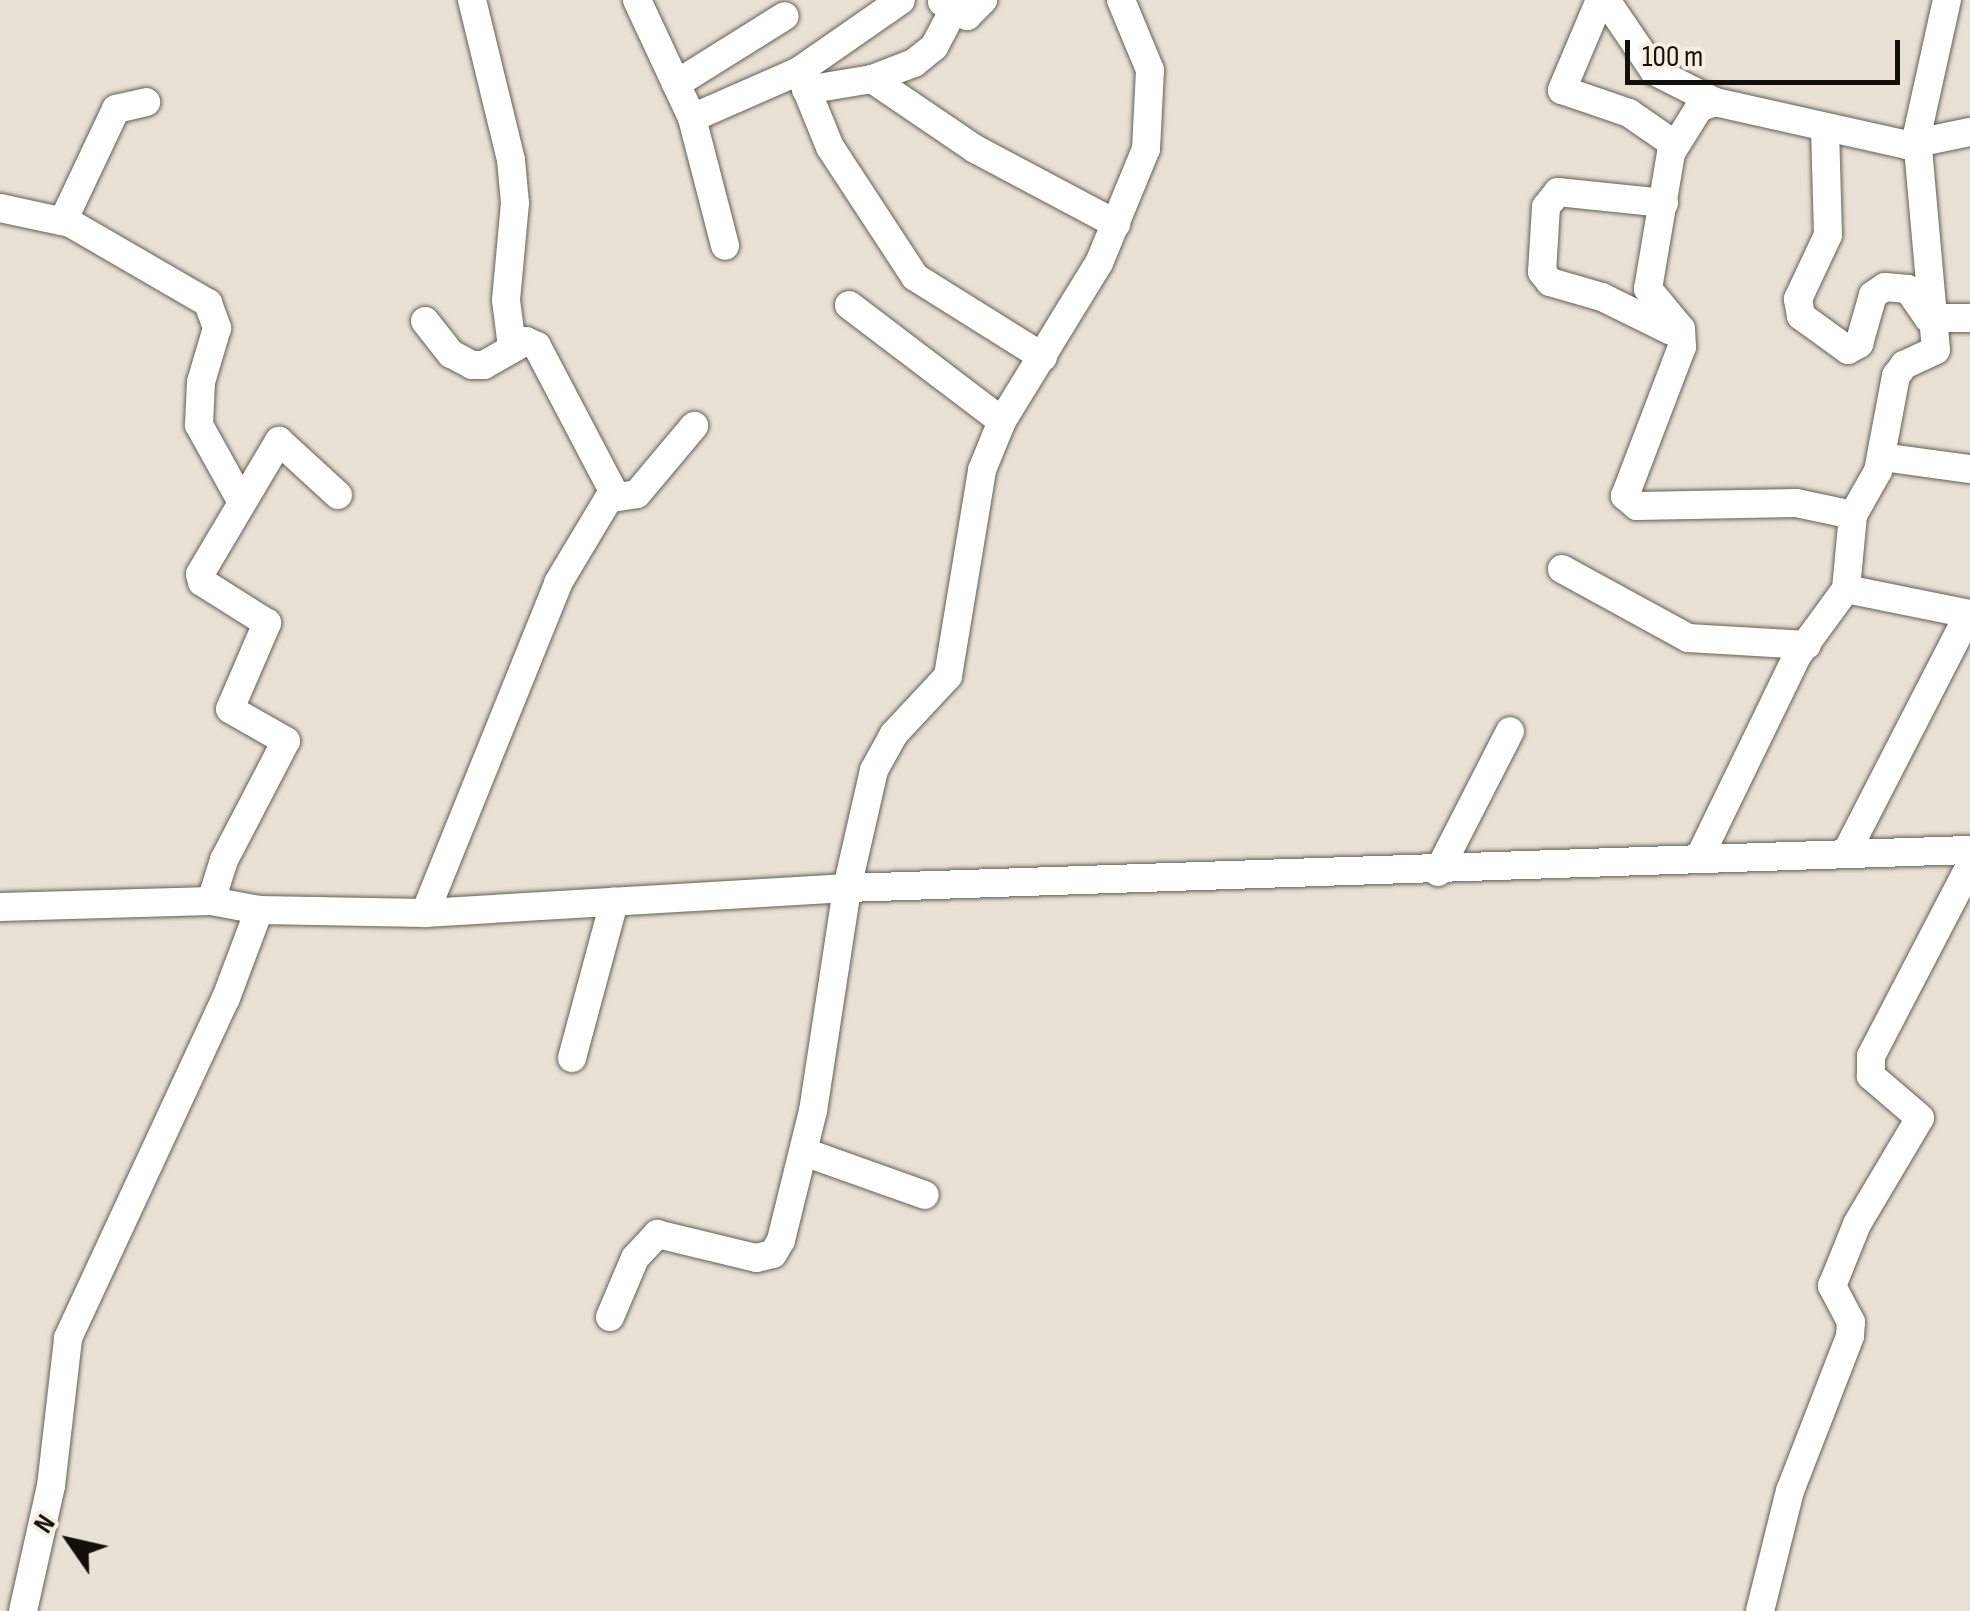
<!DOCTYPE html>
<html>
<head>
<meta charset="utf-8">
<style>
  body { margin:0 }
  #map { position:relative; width:1970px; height:1611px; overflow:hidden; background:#e9e1d5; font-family:"Sofia Sans Condensed",sans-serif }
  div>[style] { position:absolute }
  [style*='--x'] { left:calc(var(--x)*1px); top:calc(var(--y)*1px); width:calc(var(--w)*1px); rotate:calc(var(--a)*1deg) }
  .roads { filter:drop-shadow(0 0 2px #665e54) drop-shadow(0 0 2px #665e54) }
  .minor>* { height:28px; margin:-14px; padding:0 14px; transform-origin:14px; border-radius:14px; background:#fff }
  span { translate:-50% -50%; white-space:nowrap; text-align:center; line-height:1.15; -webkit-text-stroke:8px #f7eee2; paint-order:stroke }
  .north { position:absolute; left:20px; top:1491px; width:100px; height:100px; -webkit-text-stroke:8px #f7eee2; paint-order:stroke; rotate:304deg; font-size:28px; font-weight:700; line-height:40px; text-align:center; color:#13100c }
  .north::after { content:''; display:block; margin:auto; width:35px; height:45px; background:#13100c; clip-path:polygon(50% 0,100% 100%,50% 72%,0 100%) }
  .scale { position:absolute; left:1625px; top:40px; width:275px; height:45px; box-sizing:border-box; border:5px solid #13100c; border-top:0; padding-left:12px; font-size:30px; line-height:35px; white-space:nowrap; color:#13100c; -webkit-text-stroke:8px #f7eee2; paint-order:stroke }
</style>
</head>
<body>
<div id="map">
  <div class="roads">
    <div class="minor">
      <div style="--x:472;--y:0;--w:165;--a:76.3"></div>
      <div style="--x:511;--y:160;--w:43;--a:84.7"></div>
      <div style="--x:515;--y:203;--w:97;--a:95.3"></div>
      <div style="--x:506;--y:300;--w:47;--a:82.7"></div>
      <div style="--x:637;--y:0;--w:130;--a:65"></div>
      <div style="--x:692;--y:118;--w:132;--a:75.5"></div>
      <div style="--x:1600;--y:0;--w:98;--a:112.9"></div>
      <div style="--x:1562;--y:90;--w:71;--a:18.9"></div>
      <div style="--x:1629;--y:113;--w:55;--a:34.6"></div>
      <div style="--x:1606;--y:0;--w:86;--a:55.9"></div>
      <div style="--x:1654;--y:71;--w:68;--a:26.9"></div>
      <div style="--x:942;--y:2;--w:29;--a:29"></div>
      <div style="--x:967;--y:16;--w:23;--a:-45"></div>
      <div style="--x:799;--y:71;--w:82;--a:67.8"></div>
      <div style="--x:830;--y:147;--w:155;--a:56.8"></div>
      <div style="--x:915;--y:277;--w:151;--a:32"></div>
      <div style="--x:872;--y:79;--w:125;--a:34.2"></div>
      <div style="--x:975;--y:149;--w:160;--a:28"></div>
      <div style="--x:676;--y:84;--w:128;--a:-32"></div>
      <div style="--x:806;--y:90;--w:67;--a:-9.5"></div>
      <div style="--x:872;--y:79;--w:45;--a:-20.9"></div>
      <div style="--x:914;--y:63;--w:26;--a:-39"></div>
      <div style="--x:934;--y:47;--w:41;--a:-62.2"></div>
      <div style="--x:692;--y:118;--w:117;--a:-23.7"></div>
      <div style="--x:799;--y:71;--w:124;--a:-34.8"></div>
      <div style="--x:1825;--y:128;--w:107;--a:88.4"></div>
      <div style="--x:1828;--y:235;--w:71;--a:115.1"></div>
      <div style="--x:1798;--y:299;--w:17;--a:80"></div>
      <div style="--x:1801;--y:316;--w:58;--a:35.9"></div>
      <div style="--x:1848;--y:350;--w:13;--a:-29"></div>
      <div style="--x:1859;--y:344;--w:51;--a:-74.1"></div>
      <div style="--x:1873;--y:295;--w:14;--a:-34"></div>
      <div style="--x:1885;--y:287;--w:23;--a:5"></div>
      <div style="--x:1908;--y:289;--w:35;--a:55"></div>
      <div style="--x:1928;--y:318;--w:42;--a:0"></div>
      <div style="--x:1664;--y:203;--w:107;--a:-174.1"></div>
      <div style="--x:1558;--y:192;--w:19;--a:129"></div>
      <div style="--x:1546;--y:207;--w:65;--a:93.5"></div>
      <div style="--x:1542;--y:272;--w:13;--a:51"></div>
      <div style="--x:1550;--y:282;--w:54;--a:16.1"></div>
      <div style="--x:1602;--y:297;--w:77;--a:26.2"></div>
      <div style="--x:0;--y:208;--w:72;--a:12.1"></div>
      <div style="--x:70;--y:223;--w:160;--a:30.1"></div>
      <div style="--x:208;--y:303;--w:27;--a:70"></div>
      <div style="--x:217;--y:328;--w:56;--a:106.5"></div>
      <div style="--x:201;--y:382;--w:43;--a:92.7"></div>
      <div style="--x:199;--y:425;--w:85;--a:61"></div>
      <div style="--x:63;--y:221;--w:124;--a:-64.7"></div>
      <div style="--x:116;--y:109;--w:31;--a:-13"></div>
      <div style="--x:849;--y:305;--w:192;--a:37.2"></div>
      <div style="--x:1882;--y:457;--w:89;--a:7.8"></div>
      <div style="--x:612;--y:498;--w:25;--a:-9"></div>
      <div style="--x:637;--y:494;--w:89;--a:-50"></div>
      <div style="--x:1853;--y:515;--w:58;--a:-168.1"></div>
      <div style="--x:1796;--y:503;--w:159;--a:178.9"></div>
      <div style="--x:1637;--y:506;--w:16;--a:-140"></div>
      <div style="--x:1625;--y:496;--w:160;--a:-69.1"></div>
      <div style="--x:1682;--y:347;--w:18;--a:-93"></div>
      <div style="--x:1681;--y:329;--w:52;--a:-129.5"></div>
      <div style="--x:1648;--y:289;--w:138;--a:-80.4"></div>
      <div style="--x:1671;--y:153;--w:53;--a:-58.1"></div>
      <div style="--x:1699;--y:108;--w:17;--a:-21"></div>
      <div style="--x:1715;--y:102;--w:197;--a:12.6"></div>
      <div style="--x:1907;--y:145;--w:64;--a:-11.7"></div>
      <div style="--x:1562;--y:569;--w:144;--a:28.7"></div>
      <div style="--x:1688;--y:638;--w:119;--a:3.4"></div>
      <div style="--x:1846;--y:589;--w:126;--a:11.4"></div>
      <div style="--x:1846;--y:853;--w:269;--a:-62.8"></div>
      <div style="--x:1699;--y:858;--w:225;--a:-64.1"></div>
      <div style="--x:1797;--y:656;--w:83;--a:-53.8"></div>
      <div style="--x:1846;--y:589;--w:74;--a:-84.6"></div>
      <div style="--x:1853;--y:515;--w:51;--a:-60.4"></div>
      <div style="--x:1878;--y:471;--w:97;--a:-79.3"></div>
      <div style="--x:1896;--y:376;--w:14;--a:-54"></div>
      <div style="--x:1904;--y:365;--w:35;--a:-25"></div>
      <div style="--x:1936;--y:350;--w:216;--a:-95.1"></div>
      <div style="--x:1917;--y:135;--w:138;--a:-77.5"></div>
      <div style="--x:1438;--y:872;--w:158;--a:-62.9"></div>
      <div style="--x:211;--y:901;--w:43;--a:-72.4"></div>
      <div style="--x:224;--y:860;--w:134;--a:-62.5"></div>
      <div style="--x:286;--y:741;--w:64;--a:-150.3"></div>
      <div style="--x:230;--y:709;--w:94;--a:-66.7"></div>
      <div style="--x:267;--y:623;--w:77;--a:-147.8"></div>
      <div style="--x:202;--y:582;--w:8;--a:-104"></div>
      <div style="--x:200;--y:574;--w:155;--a:-59.3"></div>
      <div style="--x:279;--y:441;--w:80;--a:42.5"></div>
      <div style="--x:0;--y:907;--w:211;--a:-1.6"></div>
      <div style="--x:211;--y:901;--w:49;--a:10.6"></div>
      <div style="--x:259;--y:910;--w:166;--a:1"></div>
      <div style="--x:425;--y:913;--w:423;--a:-3.4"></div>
      <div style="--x:847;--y:888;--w:1124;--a:-1.94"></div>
      <div style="--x:425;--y:913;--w:356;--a:-68"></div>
      <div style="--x:558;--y:583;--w:107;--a:-59.1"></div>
      <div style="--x:613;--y:491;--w:164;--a:-117.7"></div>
      <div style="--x:537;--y:346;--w:12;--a:-156"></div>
      <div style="--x:526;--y:341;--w:48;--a:150.3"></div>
      <div style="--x:484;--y:365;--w:12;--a:180"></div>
      <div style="--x:472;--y:365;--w:24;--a:-152"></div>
      <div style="--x:451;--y:354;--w:42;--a:-128.2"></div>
      <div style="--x:572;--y:1058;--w:162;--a:-74.9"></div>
      <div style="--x:804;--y:1152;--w:128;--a:19.6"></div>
      <div style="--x:610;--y:1317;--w:64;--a:-67"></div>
      <div style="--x:635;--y:1258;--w:33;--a:-47"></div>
      <div style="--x:657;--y:1234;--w:102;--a:13.6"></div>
      <div style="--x:756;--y:1258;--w:17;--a:-13"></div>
      <div style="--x:773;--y:1254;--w:16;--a:-60"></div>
      <div style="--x:781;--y:1240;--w:133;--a:-76.1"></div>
      <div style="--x:813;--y:1111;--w:226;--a:-81.3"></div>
      <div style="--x:847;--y:888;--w:121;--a:-77.1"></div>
      <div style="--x:874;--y:770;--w:41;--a:-60.9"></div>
      <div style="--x:894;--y:734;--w:79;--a:-47"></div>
      <div style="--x:948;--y:676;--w:209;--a:-80.6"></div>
      <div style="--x:982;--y:470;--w:53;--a:-67.8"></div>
      <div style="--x:1002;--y:421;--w:185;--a:-58.5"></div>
      <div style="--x:1099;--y:263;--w:123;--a:-67.6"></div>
      <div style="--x:1146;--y:149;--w:79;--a:-87.1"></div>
      <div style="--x:1150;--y:70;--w:76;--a:-112.5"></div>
      <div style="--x:23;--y:1611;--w:128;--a:-77.4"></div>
      <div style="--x:51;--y:1486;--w:149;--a:-83.4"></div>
      <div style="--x:68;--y:1338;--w:375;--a:-65.1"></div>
      <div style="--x:226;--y:998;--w:94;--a:-69.4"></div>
      <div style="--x:1760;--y:1611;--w:124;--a:-76"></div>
      <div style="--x:1790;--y:1491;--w:166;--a:-68.8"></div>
      <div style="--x:1850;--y:1336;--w:14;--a:-86"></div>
      <div style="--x:1851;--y:1322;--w:41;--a:-117.8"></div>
      <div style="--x:1832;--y:1286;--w:67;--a:-68"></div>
      <div style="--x:1857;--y:1224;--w:123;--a:-59.3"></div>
      <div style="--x:1920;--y:1118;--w:65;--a:-139.4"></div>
      <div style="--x:1871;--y:1076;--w:20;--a:-90"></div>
      <div style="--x:1871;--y:1056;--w:214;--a:-62.5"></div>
    </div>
  </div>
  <div class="north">N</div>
  <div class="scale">100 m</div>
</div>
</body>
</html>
